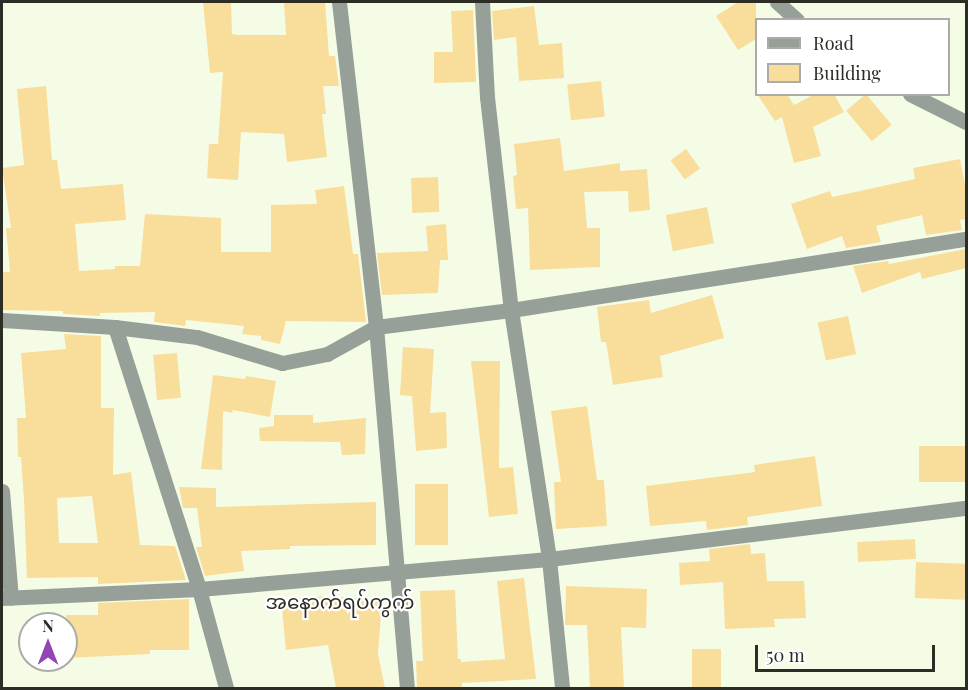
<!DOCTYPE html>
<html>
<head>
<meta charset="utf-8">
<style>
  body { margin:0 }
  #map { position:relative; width:968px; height:690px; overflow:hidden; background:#f5fce5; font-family:"Playfair Display","Noto Sans Myanmar",serif }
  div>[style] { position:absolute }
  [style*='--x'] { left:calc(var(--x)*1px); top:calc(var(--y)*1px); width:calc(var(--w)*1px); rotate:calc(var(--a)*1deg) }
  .building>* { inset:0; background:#f9de9b; transform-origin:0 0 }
  .minor>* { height:15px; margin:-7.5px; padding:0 7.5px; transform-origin:7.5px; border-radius:7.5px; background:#96a099 }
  span { translate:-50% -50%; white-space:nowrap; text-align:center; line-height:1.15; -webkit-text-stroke:4.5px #fff; paint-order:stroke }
  .quarter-label { font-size:20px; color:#2c2e26 }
  .frame { position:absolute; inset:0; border:3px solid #2c2e26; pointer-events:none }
  .legend { position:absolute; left:755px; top:18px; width:195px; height:78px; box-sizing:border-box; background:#fff; border:2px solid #ababa8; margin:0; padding:8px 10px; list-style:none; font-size:18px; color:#2c2e26 }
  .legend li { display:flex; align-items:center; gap:12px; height:30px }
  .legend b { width:30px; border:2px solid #ababa8 }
  .north { position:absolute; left:18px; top:612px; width:60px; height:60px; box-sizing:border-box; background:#fff; border:2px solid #ababa8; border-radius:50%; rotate:0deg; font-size:16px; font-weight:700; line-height:24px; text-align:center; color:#2c2e26 }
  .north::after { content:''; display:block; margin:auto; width:21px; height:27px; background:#9345b6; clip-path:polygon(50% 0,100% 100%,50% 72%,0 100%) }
  .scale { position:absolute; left:755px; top:645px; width:180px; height:27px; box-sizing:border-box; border:3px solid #2c2e26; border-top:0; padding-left:8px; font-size:18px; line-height:21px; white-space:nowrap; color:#2c2e26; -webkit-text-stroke:4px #fff; paint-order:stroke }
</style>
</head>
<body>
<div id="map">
  <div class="building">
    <div style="clip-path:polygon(203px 2px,231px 2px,232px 34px,238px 35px,286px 35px,284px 2px,325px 2px,329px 56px,335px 56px,339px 86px,323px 86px,326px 114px,322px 114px,327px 157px,287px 162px,284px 134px,241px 132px,238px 180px,207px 178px,209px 144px,218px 144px,223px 72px,210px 73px)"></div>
    <div style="clip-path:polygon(738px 2px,756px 2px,756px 39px,738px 50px,716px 16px)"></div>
    <div style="clip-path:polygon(534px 6px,539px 45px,562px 43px,564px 78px,519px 81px,516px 37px,494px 40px,492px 11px)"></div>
    <div style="clip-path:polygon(473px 10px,476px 82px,434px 83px,434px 52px,453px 52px,451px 11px)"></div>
    <div style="left:601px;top:81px;width:36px;height:34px;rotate:84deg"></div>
    <div style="clip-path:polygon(46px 86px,52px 160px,57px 160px,61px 189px,123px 184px,126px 220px,75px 224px,79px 271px,115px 269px,115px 266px,140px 266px,145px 214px,221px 218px,221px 252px,271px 252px,271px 205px,317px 204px,315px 190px,344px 186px,353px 254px,358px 254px,366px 322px,286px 321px,280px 344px,261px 340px,261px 336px,242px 334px,244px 326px,186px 320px,185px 326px,154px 322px,155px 312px,100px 313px,100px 316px,63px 314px,63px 311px,2px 310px,2px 272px,10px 272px,6px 228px,11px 228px,2px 168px,24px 165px,17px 89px)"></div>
    <div style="clip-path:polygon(757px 94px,787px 94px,794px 105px,815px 94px,834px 94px,844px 112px,813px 127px,821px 156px,794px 163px,782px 117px,775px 121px)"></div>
    <div style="left:866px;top:94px;width:40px;height:26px;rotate:50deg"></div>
    <div style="clip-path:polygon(560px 138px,564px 171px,620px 163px,620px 171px,647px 169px,650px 210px,629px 212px,628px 191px,584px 192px,587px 228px,600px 228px,600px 267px,530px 270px,528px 208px,516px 209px,513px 176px,517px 175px,514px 144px)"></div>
    <div style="left:686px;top:149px;width:24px;height:19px;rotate:54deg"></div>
    <div style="clip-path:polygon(960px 159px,966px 190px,966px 219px,960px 220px,962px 230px,926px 235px,922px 215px,876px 226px,881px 242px,846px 248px,842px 236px,807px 249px,791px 204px,830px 191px,832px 197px,915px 179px,913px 168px)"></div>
    <div style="left:438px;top:177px;width:35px;height:27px;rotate:88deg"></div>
    <div style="left:707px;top:207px;width:37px;height:42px;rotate:79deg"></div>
    <div style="clip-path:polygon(446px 224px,448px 260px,440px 260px,438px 293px,382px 295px,377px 253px,428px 251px,426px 226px)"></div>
    <div style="clip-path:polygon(966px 249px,966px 268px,922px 279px,920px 272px,862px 293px,853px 266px,888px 261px,889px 264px)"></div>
    <div style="clip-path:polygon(712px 295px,724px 338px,660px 356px,663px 377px,613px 385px,606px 342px,601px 342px,597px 307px,649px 300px,651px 313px)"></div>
    <div style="left:848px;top:316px;width:39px;height:31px;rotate:78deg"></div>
    <div style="clip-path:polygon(evenodd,64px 334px,101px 336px,101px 408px,114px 408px,113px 475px,131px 472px,140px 545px,175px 546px,186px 580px,98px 584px,98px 577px,27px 578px,24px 500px,21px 457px,18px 457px,17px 418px,26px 418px,21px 353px,66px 349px,64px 334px,92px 496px,98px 543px,59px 543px,57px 498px,92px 496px)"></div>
    <div style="clip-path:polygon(403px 347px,434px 349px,430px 413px,446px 412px,447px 448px,416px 451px,412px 396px,400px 395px)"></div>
    <div style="left:177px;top:353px;width:45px;height:24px;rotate:85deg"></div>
    <div style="clip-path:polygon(471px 361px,500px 361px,499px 468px,513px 467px,518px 514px,489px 517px)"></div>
    <div style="clip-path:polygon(213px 375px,245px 379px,246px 376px,276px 381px,270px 417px,233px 410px,232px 413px,223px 411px,222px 470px,201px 469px)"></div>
    <div style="clip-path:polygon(587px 406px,597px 480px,604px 480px,607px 526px,556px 529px,554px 482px,561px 482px,551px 411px)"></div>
    <div style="clip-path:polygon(274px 415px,313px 415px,313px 423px,366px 418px,365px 454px,342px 455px,340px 442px,260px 441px,259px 428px,274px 426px)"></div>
    <div style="left:966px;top:446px;width:36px;height:47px;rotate:90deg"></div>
    <div style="clip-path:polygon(815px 456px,822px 506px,747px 517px,748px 525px,707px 530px,706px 521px,650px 526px,646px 486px,755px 472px,754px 465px)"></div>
    <div style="left:415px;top:484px;width:33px;height:61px"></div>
    <div style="clip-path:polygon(179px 487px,216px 488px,216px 507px,376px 502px,376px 545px,290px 546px,290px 549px,241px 551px,244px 571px,205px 576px,196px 547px,202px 547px,197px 508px,183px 508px)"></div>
    <div style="left:915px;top:539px;width:20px;height:58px;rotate:87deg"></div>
    <div style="clip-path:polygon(750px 544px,751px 554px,765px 553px,767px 581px,804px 581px,806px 618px,774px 619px,775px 627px,725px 629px,723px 582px,680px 585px,679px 563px,710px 561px,709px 549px)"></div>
    <div style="left:916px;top:562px;width:50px;height:36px;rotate:2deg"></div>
    <div style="clip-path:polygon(524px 578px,536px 679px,462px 683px,462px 688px,417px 688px,416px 661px,423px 661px,420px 591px,455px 590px,458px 659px,461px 659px,461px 662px,505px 659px,497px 581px)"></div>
    <div style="clip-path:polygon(566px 586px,647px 589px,646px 628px,621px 627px,624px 688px,590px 688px,587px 625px,565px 625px)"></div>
    <div style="clip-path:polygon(325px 596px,382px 600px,378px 654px,385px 688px,336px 688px,328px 645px,286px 650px,281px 600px)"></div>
    <div style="clip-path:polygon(189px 599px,189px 650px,150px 650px,150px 654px,66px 658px,66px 615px,98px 615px,98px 603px)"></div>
    <div style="left:692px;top:649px;width:29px;height:39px"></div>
  </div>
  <div class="minor">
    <div style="--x:339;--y:2;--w:327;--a:83.5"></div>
    <div style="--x:376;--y:327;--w:362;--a:85.1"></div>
    <div style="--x:482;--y:2;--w:95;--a:87"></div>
    <div style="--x:487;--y:97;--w:214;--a:83.6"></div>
    <div style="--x:511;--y:310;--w:252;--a:81.3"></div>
    <div style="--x:549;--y:559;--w:130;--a:84.2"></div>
    <div style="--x:777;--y:2;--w:27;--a:42"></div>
    <div style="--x:910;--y:94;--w:63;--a:26.6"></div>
    <div style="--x:2;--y:320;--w:113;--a:3.5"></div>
    <div style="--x:115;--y:327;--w:83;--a:7"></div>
    <div style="--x:197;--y:337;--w:89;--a:17"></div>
    <div style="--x:282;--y:363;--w:46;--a:-11.3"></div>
    <div style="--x:327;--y:354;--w:56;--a:-28.9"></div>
    <div style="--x:376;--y:327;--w:136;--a:-7.2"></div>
    <div style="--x:511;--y:310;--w:461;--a:-8.9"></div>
    <div style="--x:115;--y:327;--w:275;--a:72.2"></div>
    <div style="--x:199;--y:589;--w:103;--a:74.7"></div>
    <div style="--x:2;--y:491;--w:107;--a:85.2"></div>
    <div style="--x:2;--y:598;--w:197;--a:-2.6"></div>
    <div style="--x:199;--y:589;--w:351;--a:-4.9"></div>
    <div style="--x:549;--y:559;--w:420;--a:-7"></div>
  </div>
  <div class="quarter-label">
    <span style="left:340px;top:600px">အနောက်ရပ်ကွက်</span>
  </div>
  <div class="frame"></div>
  <ul class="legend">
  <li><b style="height:8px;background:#96a099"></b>Road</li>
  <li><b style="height:16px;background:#f9de9b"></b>Building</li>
  </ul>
  <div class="north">N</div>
  <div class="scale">50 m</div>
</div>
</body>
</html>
